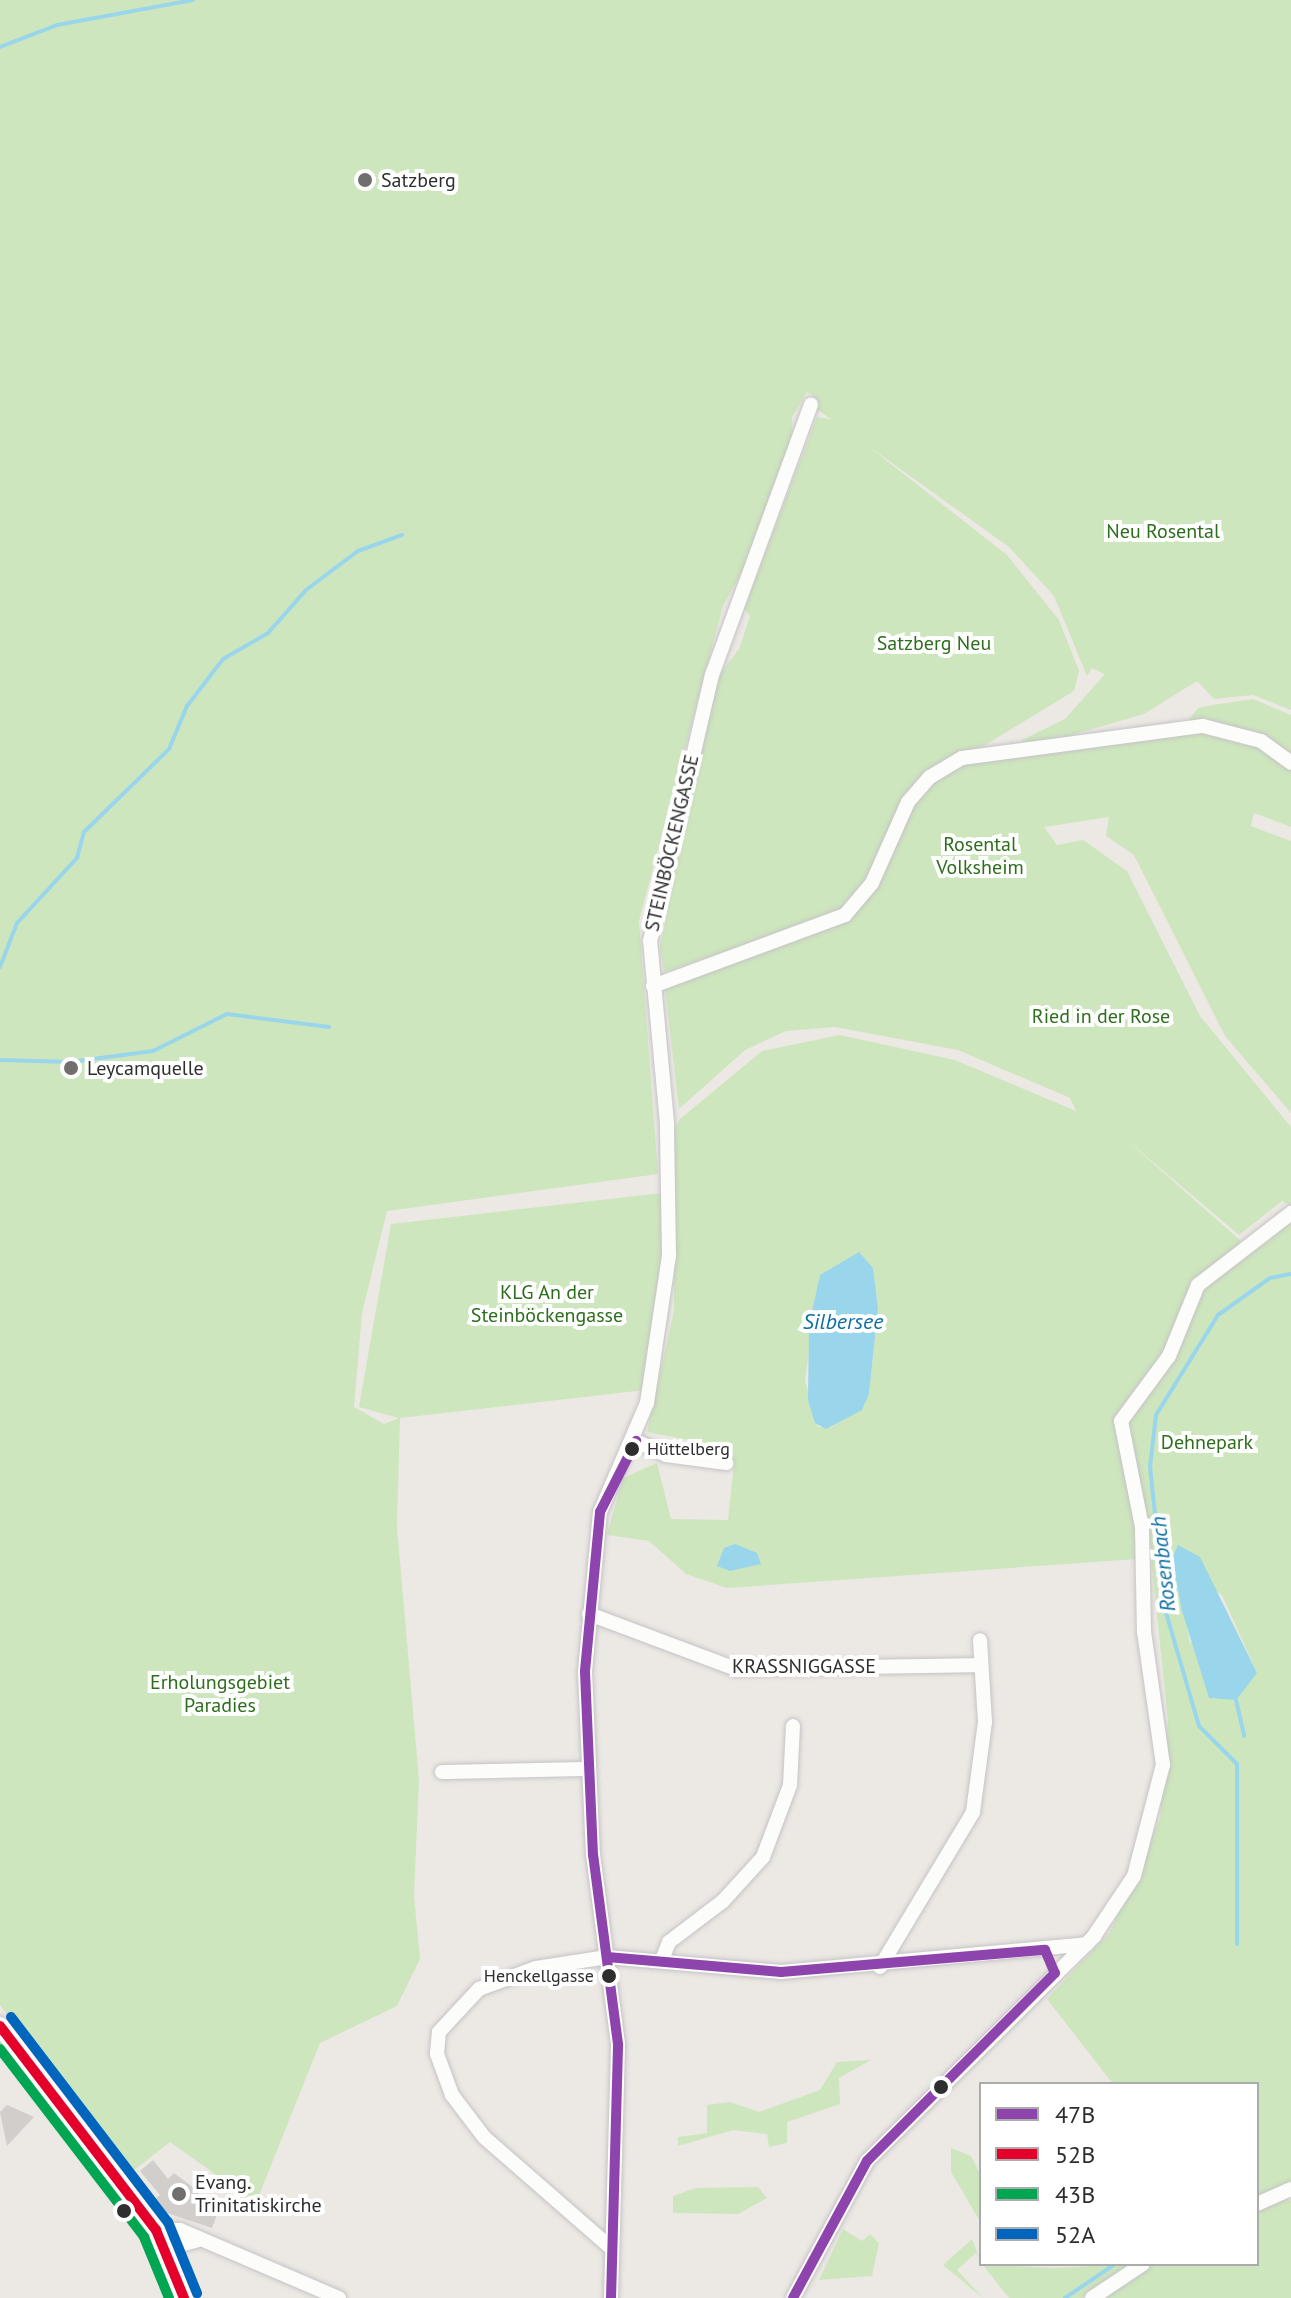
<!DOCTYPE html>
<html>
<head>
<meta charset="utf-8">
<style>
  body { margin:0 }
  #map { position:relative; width:1291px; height:2298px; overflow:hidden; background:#ece8e4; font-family:"PT Sans",sans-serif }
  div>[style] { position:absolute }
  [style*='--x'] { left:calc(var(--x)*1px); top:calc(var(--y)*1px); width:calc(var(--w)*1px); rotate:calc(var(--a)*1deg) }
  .green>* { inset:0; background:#cee6be }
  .water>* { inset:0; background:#99d6ec }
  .stream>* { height:4px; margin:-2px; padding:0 2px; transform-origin:2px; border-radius:2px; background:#99d6ec }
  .building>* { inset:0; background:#d1cecb }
  .roads { filter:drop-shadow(0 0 2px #c5c4c5) drop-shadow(0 0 2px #c5c4c5) }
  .street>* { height:14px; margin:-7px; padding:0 7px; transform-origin:7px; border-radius:7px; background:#fcfcfb }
  .secondary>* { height:18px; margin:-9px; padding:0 9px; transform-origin:9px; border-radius:9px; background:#fcfcfb }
  .bus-1>* { height:10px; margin:-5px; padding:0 5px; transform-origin:5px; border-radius:5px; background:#8e44ad }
  .bus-2>* { height:10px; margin:-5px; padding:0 5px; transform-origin:5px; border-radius:5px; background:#e4002b }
  .bus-3>* { height:10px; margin:-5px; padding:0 5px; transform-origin:5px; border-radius:5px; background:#00a651 }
  .bus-4>* { height:10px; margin:-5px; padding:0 5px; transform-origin:5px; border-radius:5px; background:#0065bd }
  .dots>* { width:22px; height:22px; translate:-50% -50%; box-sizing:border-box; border:4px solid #fff; border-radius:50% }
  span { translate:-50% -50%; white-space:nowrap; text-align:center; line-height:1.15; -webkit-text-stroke:8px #fff; paint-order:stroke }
  .bus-label { font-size:18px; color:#2e2e2e }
  .left { translate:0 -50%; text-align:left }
  .right { translate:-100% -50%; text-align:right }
  .poi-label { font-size:20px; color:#2e2e2e }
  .park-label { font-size:20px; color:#2c6e1b }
  .street-label { font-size:20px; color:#2e2e2e }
  .water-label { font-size:22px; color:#0d6fa3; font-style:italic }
  .legend { position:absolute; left:979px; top:2082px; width:280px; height:184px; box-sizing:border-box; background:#fff; border:2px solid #ababab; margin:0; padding:10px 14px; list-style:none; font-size:24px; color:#2e2e2e }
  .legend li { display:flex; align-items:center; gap:16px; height:40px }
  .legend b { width:40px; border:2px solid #ababab }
</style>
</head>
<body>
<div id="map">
  <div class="green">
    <div style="clip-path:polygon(0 0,1291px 0,1291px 710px,1253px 695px,1214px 699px,1197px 681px,1144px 714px,1024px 749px,1022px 740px,1065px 719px,1105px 674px,1092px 668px,1087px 676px,1054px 596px,1009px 547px,811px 405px,813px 395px,807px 392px,792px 417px,793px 445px,749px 559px,723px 606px,639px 921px,658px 1174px,387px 1211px,362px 1313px,354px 1407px,384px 1424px,399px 1418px,359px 1407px,391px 1224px,662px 1193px,663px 1246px,645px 1390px,400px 1418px,397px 1527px,419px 1780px,414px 1896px,420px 1959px,397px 2006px,320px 2043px,256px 2203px,170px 2142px,129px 2174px,0 2005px)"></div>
    <div style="clip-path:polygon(evenodd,817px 417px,835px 420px,1007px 555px,1059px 620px,1079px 671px,1074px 691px,982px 747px,932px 766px,899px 807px,880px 850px,931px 782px,953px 766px,1179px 732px,1198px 708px,1213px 705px,1253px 699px,1291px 715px,1291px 827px,1254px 813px,1251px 826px,1291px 841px,1291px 1113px,1225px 1036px,1134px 855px,1106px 836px,1109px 817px,1044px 827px,1057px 845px,1083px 840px,1127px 871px,1200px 1016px,1291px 1127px,1291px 1206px,1282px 1201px,1239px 1235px,1121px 1135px,1250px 1249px,1291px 1222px,1291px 2192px,1257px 2199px,1257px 2084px,1113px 2084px,1047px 1999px,1110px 1932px,1160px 1819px,1168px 1720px,1151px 1558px,727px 1588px,686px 1574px,649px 1541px,607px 1535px,623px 1478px,657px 1463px,671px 1519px,728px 1520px,734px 1464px,714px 1445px,647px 1432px,674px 1311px,674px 1130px,680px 1119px,762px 1051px,840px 1035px,955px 1060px,1076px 1111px,1070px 1098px,958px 1050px,835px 1027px,786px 1031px,745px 1050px,679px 1109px,665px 988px,742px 946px,664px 972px,660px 947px,699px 752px,720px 674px,739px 649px,750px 616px,744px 609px,817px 417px,873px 1268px,878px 1308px,869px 1394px,832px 1427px,818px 1427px,805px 1380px,820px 1275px,873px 1268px,817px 417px,1172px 1558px,1222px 1595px,1257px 1673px,1190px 1642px,1172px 1558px)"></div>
    <div style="clip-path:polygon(871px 2060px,839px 2078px,840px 2104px,787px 2122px,787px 2143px,769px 2147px,767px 2134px,733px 2130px,678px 2146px,678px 2137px,707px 2133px,707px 2105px,730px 2102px,759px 2112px,820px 2090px,837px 2062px)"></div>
    <div style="clip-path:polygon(951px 2148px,971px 2156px,981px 2175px,981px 2223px,951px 2172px)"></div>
    <div style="clip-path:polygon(758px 2187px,767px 2198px,738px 2214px,673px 2213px,673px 2196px,696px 2188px)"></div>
    <div style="clip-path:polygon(1282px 2197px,1291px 2201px,1291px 2298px,1100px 2298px,1151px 2264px,1257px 2264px,1257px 2207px)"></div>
    <div style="clip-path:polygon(843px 2229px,862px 2241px,870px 2234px,879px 2243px,872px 2276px,819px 2280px)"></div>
    <div style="clip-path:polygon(972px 2239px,981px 2262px,976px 2253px,957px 2270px,983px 2298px,943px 2265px)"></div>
    <div style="clip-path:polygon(982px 2264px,1053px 2268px,1132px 2264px,1082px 2298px,1009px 2298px)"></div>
  </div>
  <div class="water">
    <div style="clip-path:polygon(859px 1252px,873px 1268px,878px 1308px,869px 1394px,862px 1410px,826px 1429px,815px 1423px,808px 1400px,809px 1325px,820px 1275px)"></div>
    <div style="clip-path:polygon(735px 1544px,757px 1553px,761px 1564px,730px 1571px,717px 1566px,724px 1548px)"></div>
    <div style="clip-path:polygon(1178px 1545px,1200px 1557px,1257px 1673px,1236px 1700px,1209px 1698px,1182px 1611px,1172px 1558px)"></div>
  </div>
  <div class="stream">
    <div style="--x:0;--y:47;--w:61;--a:-21.1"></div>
    <div style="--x:57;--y:25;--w:138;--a:-10.4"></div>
    <div style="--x:0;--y:967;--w:47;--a:-68.9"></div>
    <div style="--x:17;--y:923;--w:88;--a:-47.3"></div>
    <div style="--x:77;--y:858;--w:27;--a:-75"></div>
    <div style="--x:84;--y:832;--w:119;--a:-44.3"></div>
    <div style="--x:169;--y:749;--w:47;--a:-67.3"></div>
    <div style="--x:187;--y:706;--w:59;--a:-52.5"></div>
    <div style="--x:223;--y:659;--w:52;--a:-30"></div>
    <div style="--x:268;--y:633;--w:57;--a:-48.5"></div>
    <div style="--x:306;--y:590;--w:65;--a:-36.9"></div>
    <div style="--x:358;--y:551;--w:47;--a:-20"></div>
    <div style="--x:0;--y:1060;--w:70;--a:1.6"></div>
    <div style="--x:70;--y:1062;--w:84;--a:-7.5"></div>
    <div style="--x:153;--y:1051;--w:83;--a:-26.6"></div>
    <div style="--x:227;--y:1014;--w:103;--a:7.3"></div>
    <div style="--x:1236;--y:1700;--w:37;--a:77"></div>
    <div style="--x:1237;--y:1944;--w:180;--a:-90"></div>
    <div style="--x:1237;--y:1764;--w:54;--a:-135"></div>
    <div style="--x:1199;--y:1726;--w:122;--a:-106.2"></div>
    <div style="--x:1165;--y:1609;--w:143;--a:-96"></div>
    <div style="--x:1150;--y:1467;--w:52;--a:-83.4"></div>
    <div style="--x:1156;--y:1415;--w:118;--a:-58.2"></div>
    <div style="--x:1218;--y:1315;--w:64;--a:-35.4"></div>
    <div style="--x:1270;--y:1278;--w:21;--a:-11"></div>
    <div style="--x:1065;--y:2298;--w:60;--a:-34.2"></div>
  </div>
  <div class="building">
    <div style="clip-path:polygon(7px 2105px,34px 2117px,7px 2146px,0 2112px)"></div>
    <div style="clip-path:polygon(153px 2160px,168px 2179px,174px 2173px,199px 2192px,197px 2200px,219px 2209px,212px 2228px,161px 2211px,154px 2200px,160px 2195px,140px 2171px)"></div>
  </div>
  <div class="roads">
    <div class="street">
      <div style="--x:653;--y:986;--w:205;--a:-20.3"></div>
      <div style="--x:845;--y:915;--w:42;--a:-49.8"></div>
      <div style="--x:872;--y:883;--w:89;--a:-66"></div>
      <div style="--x:908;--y:802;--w:33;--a:-49"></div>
      <div style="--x:930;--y:777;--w:37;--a:-31"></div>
      <div style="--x:962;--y:758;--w:243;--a:-7.6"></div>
      <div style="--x:1203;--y:726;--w:60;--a:14.5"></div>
      <div style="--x:1261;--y:741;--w:37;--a:36"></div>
      <div style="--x:636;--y:1441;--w:33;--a:25"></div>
      <div style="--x:666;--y:1455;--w:61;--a:7.6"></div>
      <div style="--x:589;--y:1614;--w:157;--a:20.5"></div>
      <div style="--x:736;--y:1669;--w:245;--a:-0.9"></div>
      <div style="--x:442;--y:1772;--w:145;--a:-1.2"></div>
      <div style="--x:662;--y:1960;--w:19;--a:-69"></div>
      <div style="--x:669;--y:1942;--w:68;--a:-37.2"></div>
      <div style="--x:723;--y:1901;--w:59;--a:-47.7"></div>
      <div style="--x:763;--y:1857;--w:77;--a:-69.4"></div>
      <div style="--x:790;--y:1785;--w:59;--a:-87.1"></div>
      <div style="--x:880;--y:1967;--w:181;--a:-59"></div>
      <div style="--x:973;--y:1812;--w:91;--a:-82.4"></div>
      <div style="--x:985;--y:1722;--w:82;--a:-93.5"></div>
      <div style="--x:1257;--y:2204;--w:37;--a:-24"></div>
      <div style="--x:156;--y:2230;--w:24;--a:0"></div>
      <div style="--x:180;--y:2230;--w:173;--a:23.2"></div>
      <div style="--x:610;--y:2247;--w:167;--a:-138.9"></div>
      <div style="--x:484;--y:2137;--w:53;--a:-127.3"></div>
      <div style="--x:452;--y:2095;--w:44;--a:-110.1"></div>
      <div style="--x:437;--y:2054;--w:22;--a:-85"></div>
      <div style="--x:439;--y:2032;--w:59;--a:-47.1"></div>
      <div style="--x:479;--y:1989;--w:61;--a:-20.2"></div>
      <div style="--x:536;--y:1968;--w:72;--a:-8.8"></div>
      <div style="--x:607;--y:1957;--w:175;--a:4.9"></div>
      <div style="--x:781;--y:1972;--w:307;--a:-5.2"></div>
      <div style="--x:165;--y:2249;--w:34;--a:-15"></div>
      <div style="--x:611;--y:2298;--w:254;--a:-88.4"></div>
      <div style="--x:618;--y:2044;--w:191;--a:-97.5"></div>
      <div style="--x:593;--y:1855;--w:184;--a:-92.5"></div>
      <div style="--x:585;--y:1671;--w:160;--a:-84.6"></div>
      <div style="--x:600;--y:1512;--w:119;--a:-66.7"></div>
      <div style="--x:647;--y:1403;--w:150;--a:-81.5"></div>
      <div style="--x:669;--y:1255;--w:132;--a:-90.9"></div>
      <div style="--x:667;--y:1123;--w:183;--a:-95.3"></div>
      <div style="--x:650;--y:941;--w:273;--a:-76.9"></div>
      <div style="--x:712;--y:675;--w:288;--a:-69.9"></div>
      <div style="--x:793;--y:2298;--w:156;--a:-61.6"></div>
      <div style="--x:867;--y:2161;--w:320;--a:-44.7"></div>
      <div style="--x:1094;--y:1936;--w:72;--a:-56.3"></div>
      <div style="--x:1134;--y:1876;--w:115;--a:-75.4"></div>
      <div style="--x:1163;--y:1765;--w:134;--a:-98.1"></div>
      <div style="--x:1144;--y:1632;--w:105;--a:-91.1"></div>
      <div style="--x:1142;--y:1527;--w:108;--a:-101.2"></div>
      <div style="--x:1121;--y:1421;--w:81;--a:-53.6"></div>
      <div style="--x:1169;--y:1356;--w:77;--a:-67.8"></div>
      <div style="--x:1198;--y:1285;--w:118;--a:-37.7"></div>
      <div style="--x:1092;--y:2298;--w:61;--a:-33.7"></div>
    </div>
    <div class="secondary">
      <div style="--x:0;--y:2026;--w:257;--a:52.6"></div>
      <div style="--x:156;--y:2230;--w:74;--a:67.6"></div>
    </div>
  </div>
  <div class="bus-1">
    <div style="--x:607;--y:1957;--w:175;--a:4.9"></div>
    <div style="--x:781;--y:1972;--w:265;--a:-4.8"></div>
    <div style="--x:1045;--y:1950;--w:25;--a:67"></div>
    <div style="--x:1055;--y:1973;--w:266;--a:135"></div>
    <div style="--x:867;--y:2161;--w:156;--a:118.4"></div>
    <div style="--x:611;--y:2298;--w:254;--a:-88.4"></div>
    <div style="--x:618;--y:2044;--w:191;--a:-97.5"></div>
    <div style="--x:593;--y:1855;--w:184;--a:-92.5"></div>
    <div style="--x:585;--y:1671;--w:160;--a:-84.6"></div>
    <div style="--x:600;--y:1512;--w:80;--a:-63.1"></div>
  </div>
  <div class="bus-2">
    <div style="--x:0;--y:2026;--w:257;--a:52.6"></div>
    <div style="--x:156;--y:2230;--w:74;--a:67.6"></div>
  </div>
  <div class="bus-3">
    <div style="--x:0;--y:2049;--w:237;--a:52.5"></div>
    <div style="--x:144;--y:2237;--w:66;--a:67.7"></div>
  </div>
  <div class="bus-4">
    <div style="--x:11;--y:2017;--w:258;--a:52.6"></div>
    <div style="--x:168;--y:2222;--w:77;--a:67.8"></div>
  </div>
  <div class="dots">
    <div style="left:365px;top:180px;background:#706f6e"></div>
    <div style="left:71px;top:1068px;background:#706f6e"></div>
    <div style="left:632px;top:1449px;background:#2e2e2e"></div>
    <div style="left:609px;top:1976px;background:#2e2e2e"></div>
    <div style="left:941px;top:2087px;background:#2e2e2e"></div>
    <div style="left:179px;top:2194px;background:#706f6e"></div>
    <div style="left:124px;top:2211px;background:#2e2e2e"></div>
  </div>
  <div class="bus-label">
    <span class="left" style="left:647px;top:1449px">Hüttelberg</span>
    <span class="right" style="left:594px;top:1976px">Henckellgasse</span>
  </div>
  <div class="poi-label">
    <span class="left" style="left:381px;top:180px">Satzberg</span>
    <span class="left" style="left:87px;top:1068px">Leycamquelle</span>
    <span class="left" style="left:195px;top:2194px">Evang.<br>Trinitatiskirche</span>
  </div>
  <div class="park-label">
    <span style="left:1163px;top:531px">Neu Rosental</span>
    <span style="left:934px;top:643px">Satzberg Neu</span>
    <span style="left:980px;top:856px">Rosental<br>Volksheim</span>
    <span style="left:1101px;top:1016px">Ried in der Rose</span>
    <span style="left:547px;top:1304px">KLG An der<br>Steinböckengasse</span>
    <span style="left:1207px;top:1442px">Dehnepark</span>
    <span style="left:220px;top:1694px">Erholungsgebiet<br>Paradies</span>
  </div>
  <div class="street-label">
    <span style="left:672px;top:843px;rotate:-77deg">STEINBÖCKENGASSE</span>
    <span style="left:804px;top:1666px">KRASSNIGGASSE</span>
  </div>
  <div class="water-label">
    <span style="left:843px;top:1322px">Silbersee</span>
    <span style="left:1163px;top:1564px;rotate:-96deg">Rosenbach</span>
  </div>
  <ul class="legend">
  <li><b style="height:10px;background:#8e44ad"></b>47B</li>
  <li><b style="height:10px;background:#e4002b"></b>52B</li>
  <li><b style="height:10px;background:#00a651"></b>43B</li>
  <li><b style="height:10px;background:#0065bd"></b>52A</li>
  </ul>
</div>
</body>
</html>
